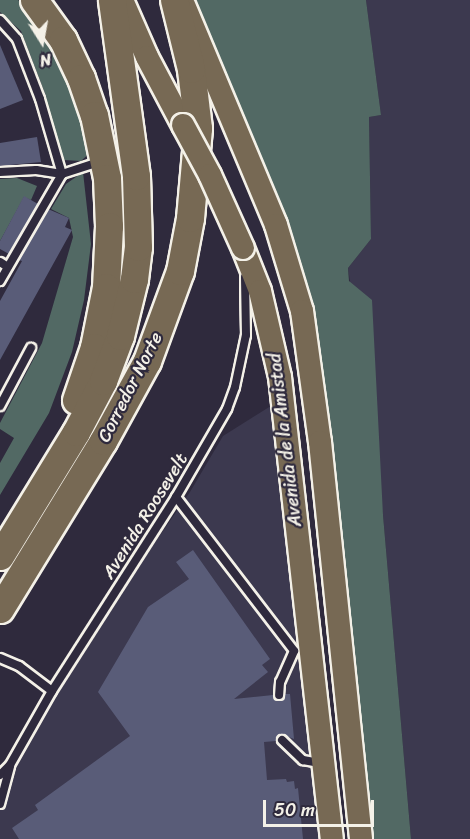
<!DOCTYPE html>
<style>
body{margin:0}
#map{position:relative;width:470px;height:839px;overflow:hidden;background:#2f2a3d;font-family:Sriracha,sans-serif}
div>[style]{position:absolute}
.built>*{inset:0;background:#3c394f}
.green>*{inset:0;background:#526964}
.building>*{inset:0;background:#595c78}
.roads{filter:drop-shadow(2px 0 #f4f1e8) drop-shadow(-2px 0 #f4f1e8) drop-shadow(0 2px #f4f1e8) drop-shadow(0 -2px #f4f1e8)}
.lane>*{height:8px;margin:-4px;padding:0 4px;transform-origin:4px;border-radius:4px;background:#2f2a3d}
.primary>*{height:22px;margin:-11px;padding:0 11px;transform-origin:11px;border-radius:11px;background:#776954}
.highway>*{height:27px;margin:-13.5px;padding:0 13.5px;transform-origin:13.5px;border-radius:13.5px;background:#776954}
.bridges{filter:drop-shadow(2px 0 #f4f1e8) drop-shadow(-2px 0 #f4f1e8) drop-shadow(0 2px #f4f1e8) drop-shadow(0 -2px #f4f1e8)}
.primary-bridge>*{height:22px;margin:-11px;padding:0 11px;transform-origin:11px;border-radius:11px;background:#776954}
span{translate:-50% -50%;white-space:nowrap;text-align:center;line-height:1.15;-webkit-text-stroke:4.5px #2f2a3d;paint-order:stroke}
.street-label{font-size:18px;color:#f4f1e8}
.north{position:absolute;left:12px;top:12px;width:60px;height:60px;-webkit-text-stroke:4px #2f2a3d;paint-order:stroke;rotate:169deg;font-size:16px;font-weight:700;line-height:24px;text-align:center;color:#f4f1e8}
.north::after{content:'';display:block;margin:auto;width:21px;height:27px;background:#f4f1e8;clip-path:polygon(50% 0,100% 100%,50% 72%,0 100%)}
.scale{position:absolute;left:263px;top:800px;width:111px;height:27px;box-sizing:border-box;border:3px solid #f4f1e8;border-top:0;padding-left:8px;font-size:18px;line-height:21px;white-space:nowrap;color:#f4f1e8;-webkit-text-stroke:4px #2f2a3d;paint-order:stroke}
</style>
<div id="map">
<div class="built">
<i style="clip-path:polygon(366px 0,470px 0,470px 839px,411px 839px,383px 515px,348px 268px,371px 239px,369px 117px,381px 115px)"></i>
<i style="clip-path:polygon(274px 404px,319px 839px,0 839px,0 804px,10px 765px,52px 691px,190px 492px,223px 436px)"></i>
</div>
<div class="green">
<i style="clip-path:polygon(0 0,18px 0,35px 18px,63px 60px,93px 150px,81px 161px,64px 160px,44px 97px,46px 96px,21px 31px,0 12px)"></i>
<i style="clip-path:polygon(196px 0,366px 0,381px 115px,369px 117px,371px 239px,348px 268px,349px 281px,372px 300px,383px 515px,411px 839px,373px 839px,329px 439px,317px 344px,303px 273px,272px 183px)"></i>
<i style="clip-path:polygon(83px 172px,91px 244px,84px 300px,72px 352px,49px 413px,0 495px,0 463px,14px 438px,0 429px,0 423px,42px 343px,73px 237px,69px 218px,51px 209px,66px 184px)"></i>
<i style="clip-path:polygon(17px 178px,37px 186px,31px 200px,24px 197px,0 241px,0 179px)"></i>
</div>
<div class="building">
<i style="clip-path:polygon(0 45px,23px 100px,0 109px)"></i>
<i style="clip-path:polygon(37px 137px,41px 162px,0 166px,0 143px)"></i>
<i style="clip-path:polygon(24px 196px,38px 204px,9px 254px,0 249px,0 241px)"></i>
<i style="clip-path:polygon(48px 209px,69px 218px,65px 227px,72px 230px,0 360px,0 301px,22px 261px,19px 260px)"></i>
<i style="clip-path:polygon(193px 550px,270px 659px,262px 665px,268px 672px,234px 699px,273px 695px,279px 701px,285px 694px,290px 694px,294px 739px,281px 734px,276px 741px,264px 742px,267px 780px,286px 779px,287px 782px,294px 781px,295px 789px,298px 788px,303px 839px,19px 839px,12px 828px,38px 810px,35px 805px,130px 736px,98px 692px,148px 607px,189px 579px,176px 562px)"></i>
</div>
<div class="roads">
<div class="lane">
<i style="left:0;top:20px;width:25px;rotate:48deg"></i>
<i style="left:17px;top:39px;width:64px;rotate:69deg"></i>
<i style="left:40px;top:99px;width:78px;rotate:73.7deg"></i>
<i style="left:62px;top:174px;width:26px;rotate:-171deg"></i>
<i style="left:36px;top:170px;width:36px;rotate:177deg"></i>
<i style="left:0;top:262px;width:9px;rotate:32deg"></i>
<i style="left:0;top:281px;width:124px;rotate:-59.9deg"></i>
<i style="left:62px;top:174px;width:40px;rotate:-18deg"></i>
<i style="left:0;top:406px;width:66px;rotate:-61.9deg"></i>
<i style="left:176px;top:497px;width:194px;rotate:52.5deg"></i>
<i style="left:294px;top:651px;width:34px;rotate:114deg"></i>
<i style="left:280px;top:682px;width:13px;rotate:94deg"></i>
<i style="left:0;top:658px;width:21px;rotate:23deg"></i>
<i style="left:19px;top:666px;width:41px;rotate:37.1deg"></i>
<i style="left:282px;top:740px;width:29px;rotate:44deg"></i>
<i style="left:303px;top:760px;width:17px;rotate:10deg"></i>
<i style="left:0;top:775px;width:14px;rotate:-45deg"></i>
<i style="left:10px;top:765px;width:85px;rotate:-60.4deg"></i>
<i style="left:52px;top:691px;width:230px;rotate:-57.4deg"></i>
<i style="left:176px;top:497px;width:102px;rotate:-59.9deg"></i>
<i style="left:227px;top:409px;width:23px;rotate:-70deg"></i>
<i style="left:235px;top:387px;width:53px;rotate:-78.1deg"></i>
<i style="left:246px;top:335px;width:58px;rotate:-91deg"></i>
<i style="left:0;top:804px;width:39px;rotate:-75deg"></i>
</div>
<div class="primary">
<i style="left:122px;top:0;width:62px;rotate:66.3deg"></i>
<i style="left:147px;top:57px;width:77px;rotate:62.1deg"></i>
<i style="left:184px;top:5px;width:238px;rotate:67.3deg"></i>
<i style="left:276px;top:225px;width:90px;rotate:73.2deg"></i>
<i style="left:302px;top:311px;width:132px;rotate:82.2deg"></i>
<i style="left:320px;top:442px;width:399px;rotate:84.1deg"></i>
<i style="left:243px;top:248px;width:46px;rotate:68.4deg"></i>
<i style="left:260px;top:291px;width:88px;rotate:76.9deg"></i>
<i style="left:280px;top:377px;width:465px;rotate:83.6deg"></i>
</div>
<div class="highway">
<i style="left:34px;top:0;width:49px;rotate:54.1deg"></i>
<i style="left:63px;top:40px;width:42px;rotate:64.7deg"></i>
<i style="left:81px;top:78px;width:39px;rotate:71deg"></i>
<i style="left:94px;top:115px;width:64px;rotate:78.3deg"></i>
<i style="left:107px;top:178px;width:48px;rotate:87.6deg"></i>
<i style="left:109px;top:226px;width:61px;rotate:92.8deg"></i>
<i style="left:106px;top:287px;width:61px;rotate:101.3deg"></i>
<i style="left:94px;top:347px;width:56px;rotate:108.8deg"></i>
<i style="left:0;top:556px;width:145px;rotate:-58.5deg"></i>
<i style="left:76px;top:432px;width:58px;rotate:-62.1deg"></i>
<i style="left:103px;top:381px;width:48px;rotate:-69.3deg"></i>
<i style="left:120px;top:336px;width:59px;rotate:-76.2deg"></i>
<i style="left:134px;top:279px;width:32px;rotate:-83deg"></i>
<i style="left:138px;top:247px;width:71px;rotate:-91.6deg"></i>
<i style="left:136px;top:176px;width:178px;rotate:-97.8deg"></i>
<i style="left:0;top:609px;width:197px;rotate:-58.5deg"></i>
<i style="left:103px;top:441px;width:91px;rotate:-61.2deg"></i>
<i style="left:147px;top:361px;width:96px;rotate:-69.9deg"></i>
<i style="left:180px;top:271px;width:54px;rotate:-79.3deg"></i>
<i style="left:190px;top:218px;width:90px;rotate:-84.9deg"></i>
<i style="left:198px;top:128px;width:59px;rotate:-96.8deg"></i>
<i style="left:191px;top:69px;width:71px;rotate:-103.8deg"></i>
</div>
</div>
<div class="bridges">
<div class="primary-bridge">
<i style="left:183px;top:125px;width:57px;rotate:61.6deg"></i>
<i style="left:210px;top:175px;width:80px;rotate:65.7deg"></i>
</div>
</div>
<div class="street-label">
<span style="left:130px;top:387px;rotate:-63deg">Corredor Norte</span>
<span style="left:285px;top:440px;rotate:-97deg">Avenida de la Amistad</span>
<span style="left:145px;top:516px;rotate:-58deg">Avenida Roosevelt</span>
</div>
<div class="north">N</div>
<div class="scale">50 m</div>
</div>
